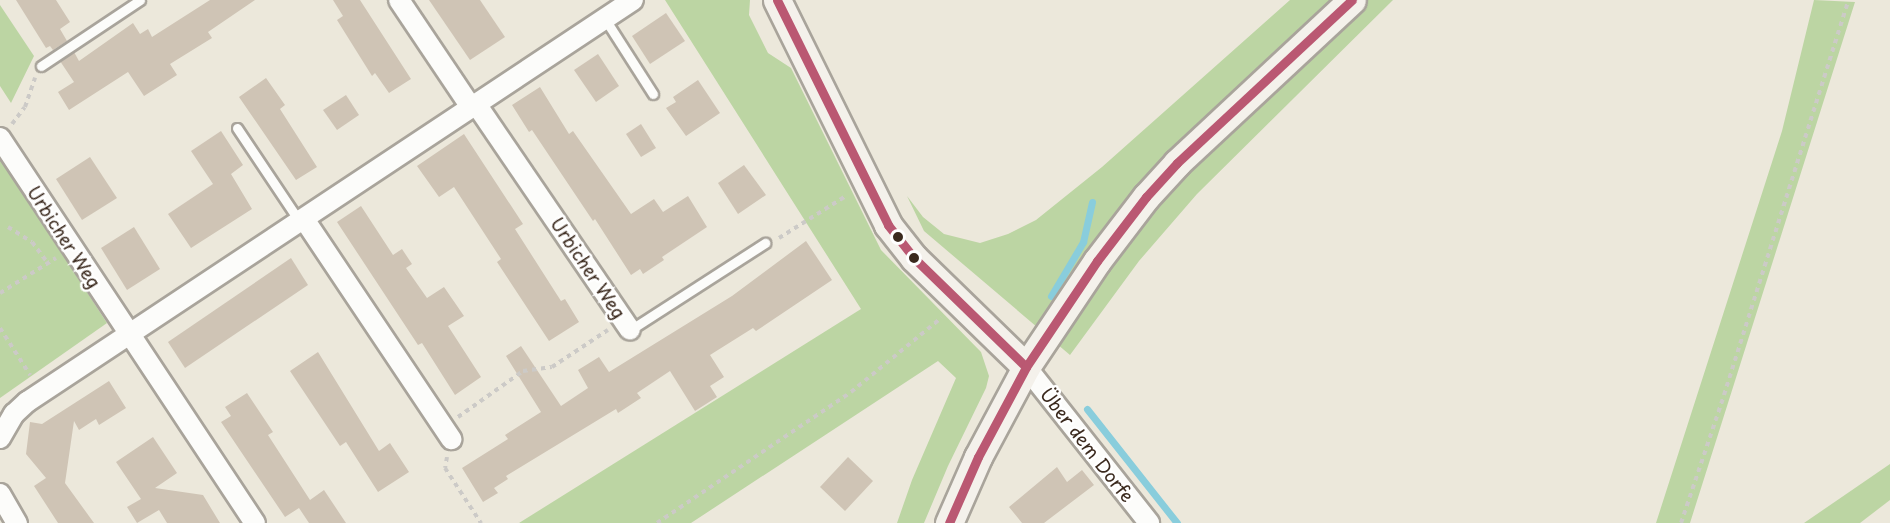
<!DOCTYPE html>
<meta charset="utf-8">
<style>
body{margin:0}
#map{position:relative;width:1890px;height:523px;overflow:hidden;background:#ece8db;font-family:"Playpen Sans",sans-serif}
div>[style]{position:absolute}
.green>*{inset:0;background:#bcd5a3}
.stream>*{height:7px;margin:-3.5px;padding:0 3.5px;transform-origin:3.5px;border-radius:3.5px;background:#89cddc}
.building>*{inset:0;background:#cfc4b5}
.path>*{height:4px;margin-top:-2px;transform-origin:0;background:repeating-linear-gradient(90deg,#cccac7 0 4.5px,transparent 0 9px)}
.roads{filter:drop-shadow(2px 0 #a9a49b) drop-shadow(-2px 0 #a9a49b) drop-shadow(0 2px #a9a49b) drop-shadow(0 -2px #a9a49b)}
.lane>*{height:9px;margin:-4.5px;padding:0 4.5px;transform-origin:4.5px;border-radius:4.5px;background:#fcfcfa}
.street>*{height:20px;margin:-10px;padding:0 10px;transform-origin:10px;border-radius:10px;background:#fcfcfa}
.secondary>*{height:27px;margin:-13.5px;padding:0 13.5px;transform-origin:13.5px;border-radius:13.5px;background:#f4f1eb}
.bus-1>*{height:9px;margin:-4.5px;padding:0 4.5px;transform-origin:4.5px;border-radius:4.5px;background:#ba5872}
.dots>*{width:16px;height:16px;translate:-50% -50%;box-sizing:border-box;border:3px solid #fff;border-radius:50%}
span{translate:-50% -50%;white-space:nowrap;text-align:center;line-height:1.15;-webkit-text-stroke:5px #fff;paint-order:stroke}
.street-label{font-size:18px;color:#3b2a1e}
</style>
<div id="map">
<div class="green">
<i style="clip-path:polygon(665px 0,750px 0,749px 15px,768px 53px,791px 68px,881px 250px,981px 352px,989px 376px,986px 388px,948px 466px,924px 523px,897px 523px,912px 480px,956px 378px,938px 361px,691px 523px,519px 523px,861px 309px)"></i>
<i style="clip-path:polygon(1290px 0,1393px 0,1197px 194px,1139px 261px,1070px 355px,924px 231px,907px 196px,923px 217px,944px 234px,980px 243px,1008px 234px,1036px 220px,1102px 167px)"></i>
<i style="clip-path:polygon(1814px 0,1855px 2px,1690px 523px,1656px 523px,1782px 131px)"></i>
<i style="clip-path:polygon(0 5px,34px 56px,11px 103px,0 114px,11px 103px,0 86px)"></i>
<i style="clip-path:polygon(0 158px,107px 323px,0 398px)"></i>
<i style="clip-path:polygon(1890px 464px,1890px 500px,1860px 523px,1804px 523px)"></i>
</div>
<div class="stream">
<i style="left:1051px;top:296px;width:63px;rotate:-59.3deg"></i>
<i style="left:1083px;top:242px;width:41px;rotate:-77.3deg"></i>
<i style="left:1087px;top:409px;width:145px;rotate:51.7deg"></i>
</div>
<div class="building">
<i style="clip-path:polygon(16px 0,56px 0,70px 22px,60px 29px,67px 41px,53px 50px,50px 46px,46px 48px)"></i>
<i style="clip-path:polygon(210px 0,255px 0,208px 32px,212px 38px,170px 64px,177px 75px,144px 96px,128px 72px,69px 110px,58px 92px,74px 82px,60px 61px,74px 52px,79px 61px,133px 23px,140px 34px,148px 29px,152px 37px)"></i>
<i style="clip-path:polygon(333px 0,360px 0,411px 79px,389px 93px,375px 73px,372px 76px,337px 20px,343px 16px)"></i>
<i style="clip-path:polygon(429px 0,480px 0,505px 37px,470px 60px)"></i>
<i style="clip-path:polygon(666px 13px,685px 41px,650px 64px,632px 36px)"></i>
<i style="clip-path:polygon(598px 54px,619px 86px,596px 102px,574px 70px)"></i>
<i style="clip-path:polygon(266px 78px,285px 105px,280px 109px,317px 167px,296px 180px,239px 97px)"></i>
<i style="clip-path:polygon(698px 80px,720px 113px,686px 136px,666px 108px,676px 102px,673px 97px)"></i>
<i style="clip-path:polygon(540px 87px,569px 134px,573px 131px,631px 214px,654px 199px,663px 212px,688px 196px,707px 227px,662px 257px,664px 260px,643px 274px,640px 269px,631px 275px,595px 219px,593px 221px,532px 130px,529px 132px,512px 105px)"></i>
<i style="clip-path:polygon(346px 95px,359px 115px,337px 130px,323px 110px)"></i>
<i style="clip-path:polygon(641px 124px,656px 148px,641px 157px,626px 134px)"></i>
<i style="clip-path:polygon(221px 131px,243px 165px,231px 174px,252px 209px,191px 248px,168px 214px,213px 184px,191px 151px)"></i>
<i style="clip-path:polygon(464px 134px,523px 224px,515px 229px,561px 301px,565px 299px,579px 322px,549px 341px,497px 262px,501px 259px,454px 187px,439px 197px,417px 166px)"></i>
<i style="clip-path:polygon(90px 157px,117px 198px,82px 220px,56px 179px)"></i>
<i style="clip-path:polygon(744px 165px,766px 195px,738px 214px,718px 183px)"></i>
<i style="clip-path:polygon(361px 206px,393px 255px,402px 249px,412px 264px,406px 268px,427px 298px,444px 287px,464px 316px,448px 326px,481px 377px,455px 395px,422px 343px,418px 345px,337px 222px)"></i>
<i style="clip-path:polygon(134px 227px,160px 269px,127px 290px,101px 248px)"></i>
<i style="clip-path:polygon(806px 241px,832px 280px,756px 331px,753px 328px,710px 355px,724px 377px,710px 386px,717px 397px,695px 411px,670px 371px,637px 393px,641px 398px,618px 413px,616px 409px,506px 476px,508px 479px,494px 488px,498px 493px,483px 502px,462px 468px,508px 439px,505px 435px,541px 412px,506px 356px,521px 346px,561px 406px,588px 388px,578px 370px,599px 357px,609px 372px,732px 296px)"></i>
<i style="clip-path:polygon(291px 258px,308px 285px,185px 368px,168px 342px)"></i>
<i style="clip-path:polygon(318px 352px,379px 451px,390px 443px,409px 472px,378px 492px,346px 442px,340px 446px,290px 371px)"></i>
<i style="clip-path:polygon(109px 381px,126px 408px,99px 425px,96px 419px,79px 430px,74px 421px,65px 483px,94px 523px,58px 523px,34px 486px,46px 478px,26px 454px,30px 422px,42px 424px)"></i>
<i style="clip-path:polygon(247px 393px,273px 432px,268px 435px,310px 500px,324px 490px,346px 523px,309px 523px,299px 508px,285px 517px,221px 422px,231px 416px,225px 407px)"></i>
<i style="clip-path:polygon(153px 437px,177px 473px,155px 488px,203px 495px,220px 523px,167px 523px,159px 510px,137px 523px,127px 507px,141px 499px,116px 462px)"></i>
<i style="clip-path:polygon(848px 457px,873px 481px,845px 511px,820px 487px)"></i>
<i style="clip-path:polygon(1057px 467px,1067px 482px,1082px 470px,1094px 485px,1044px 523px,1022px 523px,1009px 507px)"></i>
</div>
<div class="path">
<i style="left:12px;top:124px;width:21px;rotate:-53deg"></i>
<i style="left:25px;top:107px;width:31px;rotate:-71deg"></i>
<i style="left:8px;top:227px;width:28px;rotate:32deg"></i>
<i style="left:32px;top:242px;width:26px;rotate:53deg"></i>
<i style="left:779px;top:238px;width:79px;rotate:-32.1deg"></i>
<i style="left:0;top:293px;width:66px;rotate:-32deg"></i>
<i style="left:0;top:328px;width:56px;rotate:57.4deg"></i>
<i style="left:458px;top:417px;width:80px;rotate:-35.3deg"></i>
<i style="left:523px;top:371px;width:29px;rotate:-8deg"></i>
<i style="left:552px;top:367px;width:67px;rotate:-33.5deg"></i>
<i style="left:447px;top:457px;width:11px;rotate:100deg"></i>
<i style="left:445px;top:468px;width:66px;rotate:56.8deg"></i>
<i style="left:657px;top:523px;width:234px;rotate:-34deg"></i>
<i style="left:851px;top:392px;width:117px;rotate:-39.4deg"></i>
<i style="left:1681px;top:523px;width:135px;rotate:-71.4deg"></i>
<i style="left:1724px;top:395px;width:410px;rotate:-72.5deg"></i>
</div>
<div class="roads">
<div class="lane">
<i style="left:605px;top:19px;width:89px;rotate:57.4deg"></i>
<i style="left:41px;top:66px;width:119px;rotate:-33.7deg"></i>
<i style="left:237px;top:128px;width:113px;rotate:56.2deg"></i>
<i style="left:630px;top:330px;width:161px;rotate:-32.8deg"></i>
</div>
<div class="street">
<i style="left:399px;top:0;width:129px;rotate:56.1deg"></i>
<i style="left:476px;top:104px;width:273px;rotate:55.7deg"></i>
<i style="left:0;top:138px;width:462px;rotate:56.5deg"></i>
<i style="left:304px;top:219px;width:265px;rotate:56.2deg"></i>
<i style="left:1026px;top:367px;width:199px;rotate:51.7deg"></i>
<i style="left:0;top:438px;width:28px;rotate:-60deg"></i>
<i style="left:14px;top:414px;width:18px;rotate:-43deg"></i>
<i style="left:27px;top:402px;width:727px;rotate:-33.56deg"></i>
<i style="left:0;top:494px;width:34px;rotate:60deg"></i>
</div>
<div class="secondary">
<i style="left:777px;top:0;width:251px;rotate:63.7deg"></i>
<i style="left:888px;top:225px;width:42px;rotate:51.8deg"></i>
<i style="left:914px;top:258px;width:156px;rotate:44.2deg"></i>
<i style="left:949px;top:523px;width:72px;rotate:-66.3deg"></i>
<i style="left:978px;top:457px;width:102px;rotate:-61.9deg"></i>
<i style="left:1026px;top:367px;width:128px;rotate:-56.2deg"></i>
<i style="left:1097px;top:261px;width:81px;rotate:-52.6deg"></i>
<i style="left:1146px;top:197px;width:46px;rotate:-47.6deg"></i>
<i style="left:1177px;top:163px;width:239px;rotate:-43deg"></i>
</div>
</div>
<div class="bus-1">
<i style="left:777px;top:0;width:251px;rotate:63.7deg"></i>
<i style="left:888px;top:225px;width:42px;rotate:51.8deg"></i>
<i style="left:914px;top:258px;width:156px;rotate:44.2deg"></i>
<i style="left:949px;top:523px;width:72px;rotate:-66.3deg"></i>
<i style="left:978px;top:457px;width:102px;rotate:-61.9deg"></i>
<i style="left:1026px;top:367px;width:128px;rotate:-56.2deg"></i>
<i style="left:1097px;top:261px;width:81px;rotate:-52.6deg"></i>
<i style="left:1146px;top:197px;width:46px;rotate:-47.6deg"></i>
<i style="left:1177px;top:163px;width:239px;rotate:-43deg"></i>
</div>
<div class="dots">
<i style="left:898px;top:237px;background:#3b2a1e"></i>
<i style="left:914px;top:258px;background:#3b2a1e"></i>
</div>
<div class="street-label">
<span style="left:64px;top:237px;rotate:57deg">Urbicher Weg</span>
<span style="left:588px;top:268px;rotate:56deg">Urbicher Weg</span>
<span style="left:1087px;top:445px;rotate:52deg">Über dem Dorfe</span>
</div>
</div>
